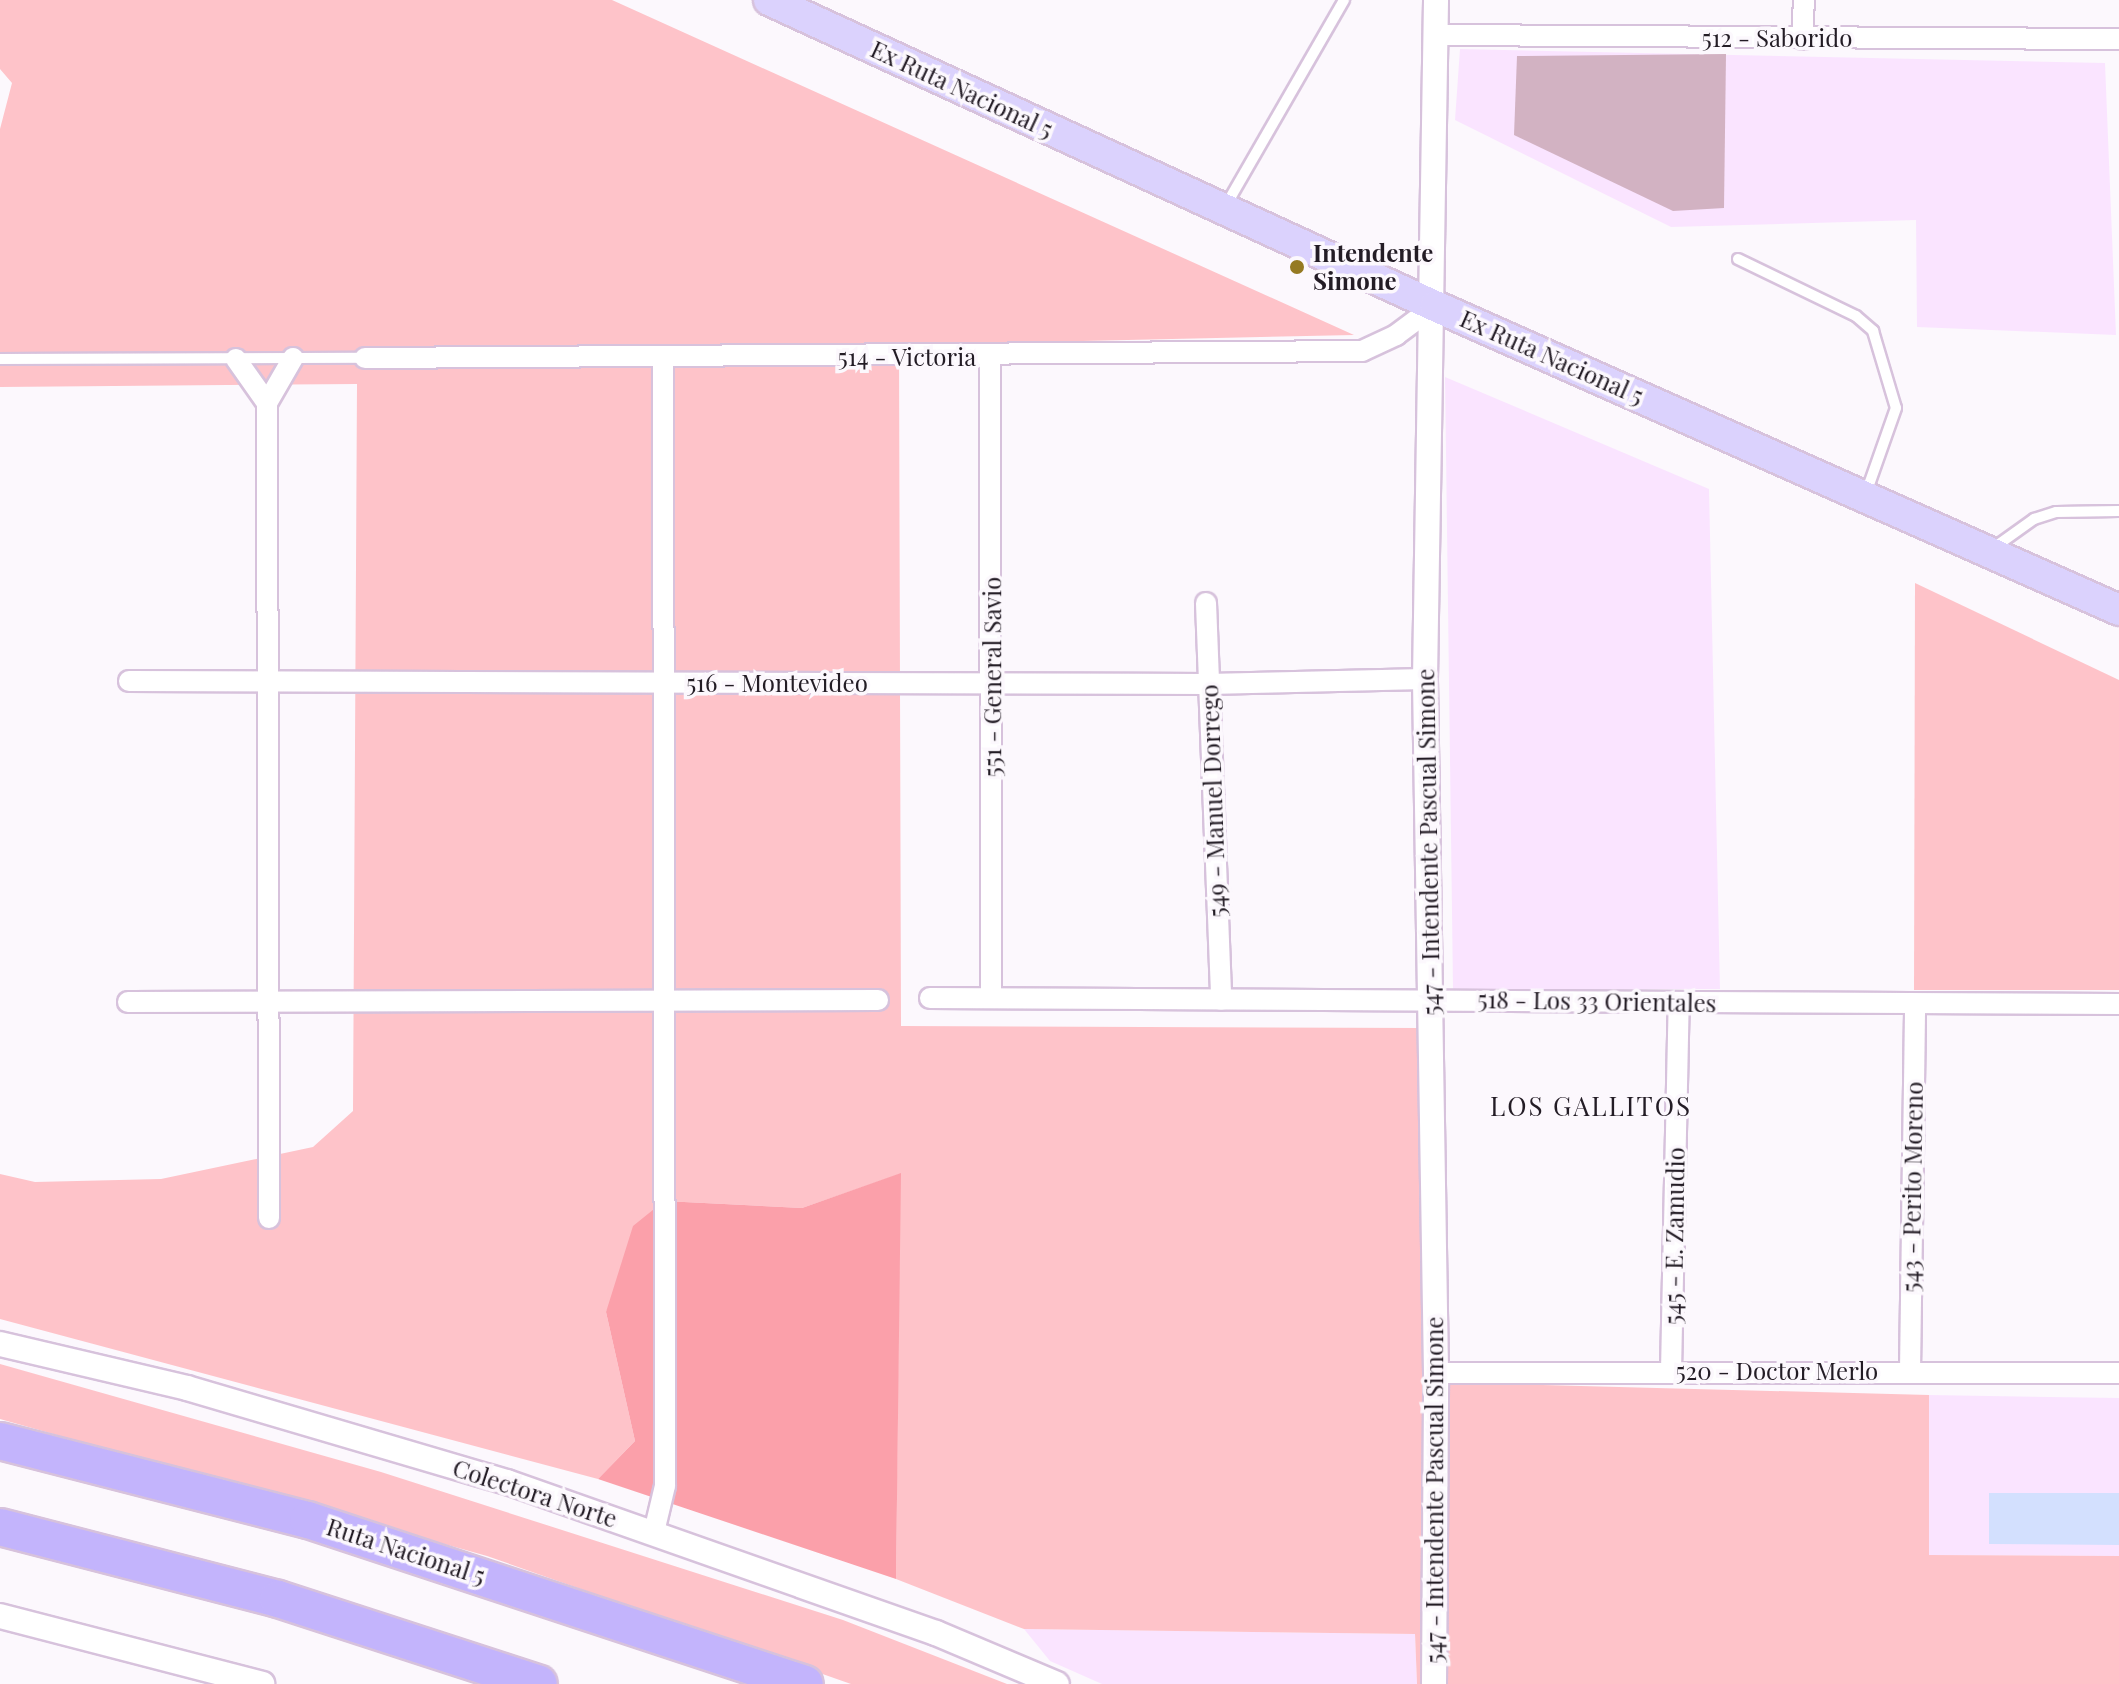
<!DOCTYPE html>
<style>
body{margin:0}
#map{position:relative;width:2119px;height:1684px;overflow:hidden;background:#fcf8fd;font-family:"Playfair Display",serif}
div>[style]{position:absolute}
.built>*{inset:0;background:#fae4ff}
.green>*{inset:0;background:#fec3c9}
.forest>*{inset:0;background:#fba0aa}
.water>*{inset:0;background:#d3e0fe}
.building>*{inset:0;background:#d2b2c2}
.roads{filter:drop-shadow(2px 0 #d7c2dc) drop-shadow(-2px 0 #d7c2dc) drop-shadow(0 2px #d7c2dc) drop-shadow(0 -2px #d7c2dc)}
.service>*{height:10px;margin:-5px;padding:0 5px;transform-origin:5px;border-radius:5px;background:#fff}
.minor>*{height:20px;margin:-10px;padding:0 10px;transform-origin:10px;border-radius:10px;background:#fff}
.tertiary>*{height:24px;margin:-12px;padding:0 12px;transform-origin:12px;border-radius:12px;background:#fff}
.primary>*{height:30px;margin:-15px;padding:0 15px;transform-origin:15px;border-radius:15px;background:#dbd2fd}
.motorway>*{height:36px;margin:-18px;padding:0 18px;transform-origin:18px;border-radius:18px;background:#c3b4fc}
.dots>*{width:22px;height:22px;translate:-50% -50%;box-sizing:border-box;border:4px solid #fcf8fd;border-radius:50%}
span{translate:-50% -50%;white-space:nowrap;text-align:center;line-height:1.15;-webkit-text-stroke:7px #fcf8fd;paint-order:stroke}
.street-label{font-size:24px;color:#231c25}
.poi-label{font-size:24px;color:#231c25;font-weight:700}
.left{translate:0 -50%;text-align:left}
.neighbourhood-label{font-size:26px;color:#231c25;letter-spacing:2px}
</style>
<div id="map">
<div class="built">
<i style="clip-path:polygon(1460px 49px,2105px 63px,2116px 335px,1917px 327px,1916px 220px,1671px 227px,1455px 120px)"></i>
<i style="clip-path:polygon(1445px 377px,1709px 489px,1720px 989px,1453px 989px)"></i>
<i style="clip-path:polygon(1929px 1395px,2119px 1398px,2119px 1556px,1929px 1555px)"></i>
<i style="clip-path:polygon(1024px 1629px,1415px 1634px,1417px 1684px,1102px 1684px,1050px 1661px)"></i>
</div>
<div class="green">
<i style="clip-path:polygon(0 0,612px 0,1354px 335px,899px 345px,901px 1026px,1421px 1028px,1425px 1382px,1929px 1395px,1929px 1555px,2119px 1556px,2119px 1684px,1417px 1684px,1415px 1634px,1024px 1629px,896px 1579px,900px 1174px,802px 1208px,664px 1201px,606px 1312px,635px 1441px,598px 1479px,0 1319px,0 1174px,35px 1182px,161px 1179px,313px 1147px,353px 1111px,357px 384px,0 387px,0 129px,12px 83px,0 69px)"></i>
<i style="clip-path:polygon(1915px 583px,2119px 680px,2119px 990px,1914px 990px)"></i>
<i style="clip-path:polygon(0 1364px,381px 1472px,843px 1620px,1007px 1684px,851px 1684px,487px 1556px,0 1419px)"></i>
</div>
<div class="forest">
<i style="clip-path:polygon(901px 1173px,896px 1579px,598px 1479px,635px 1441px,606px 1312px,633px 1226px,664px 1201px,802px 1208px)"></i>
</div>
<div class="water">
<i style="clip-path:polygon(1989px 1493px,2119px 1493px,2119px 1545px,1989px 1544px)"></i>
</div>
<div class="building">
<i style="clip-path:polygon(1726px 54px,1724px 208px,1673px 211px,1514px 135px,1517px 56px)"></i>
</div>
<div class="roads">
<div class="service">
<i style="left:1225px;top:207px;width:239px;rotate:-60.1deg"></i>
<i style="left:1738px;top:259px;width:131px;rotate:25.8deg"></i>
<i style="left:1856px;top:316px;width:23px;rotate:41deg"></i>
<i style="left:1873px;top:331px;width:80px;rotate:73.4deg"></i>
<i style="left:1896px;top:408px;width:90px;rotate:109.4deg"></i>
<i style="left:0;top:359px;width:365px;rotate:-0.2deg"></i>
<i style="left:1992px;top:549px;width:52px;rotate:-35.5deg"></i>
<i style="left:2034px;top:519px;width:23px;rotate:-18deg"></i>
<i style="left:2056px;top:512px;width:63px;rotate:-0.9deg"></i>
</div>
<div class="minor">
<i style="left:1435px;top:35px;width:684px;rotate:0.34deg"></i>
<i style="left:1803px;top:39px;width:39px;rotate:-89deg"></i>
<i style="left:990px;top:357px;width:641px;rotate:89.91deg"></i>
<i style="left:365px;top:358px;width:997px;rotate:-0.4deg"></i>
<i style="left:1362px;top:351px;width:38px;rotate:-25deg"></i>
<i style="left:1396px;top:335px;width:49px;rotate:-36.6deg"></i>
<i style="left:236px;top:359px;width:54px;rotate:54.8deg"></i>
<i style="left:267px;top:403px;width:52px;rotate:-60deg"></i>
<i style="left:267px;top:403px;width:815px;rotate:89.86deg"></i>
<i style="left:1206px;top:603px;width:397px;rotate:87.8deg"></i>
<i style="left:129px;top:681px;width:1079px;rotate:0.16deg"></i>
<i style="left:1208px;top:684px;width:217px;rotate:-1.3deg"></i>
<i style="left:930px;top:998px;width:1189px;rotate:0.29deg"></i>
<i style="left:128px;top:1002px;width:750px;rotate:-0.15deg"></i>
<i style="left:1671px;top:1371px;width:367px;rotate:-88.8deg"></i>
<i style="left:1910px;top:1371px;width:367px;rotate:-89.2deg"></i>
<i style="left:1436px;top:1373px;width:683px"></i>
<i style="left:654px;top:1532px;width:47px;rotate:-76.6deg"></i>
<i style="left:665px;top:1486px;width:1128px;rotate:-90.1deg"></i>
</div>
<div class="tertiary">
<i style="left:0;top:1344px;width:192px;rotate:13.2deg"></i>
<i style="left:187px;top:1388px;width:334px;rotate:16.4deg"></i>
<i style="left:507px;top:1482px;width:455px;rotate:19.4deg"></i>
<i style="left:936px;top:1633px;width:131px;rotate:22.9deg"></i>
<i style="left:0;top:1616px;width:271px;rotate:14.5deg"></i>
<i style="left:1434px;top:1684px;width:311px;rotate:-89.6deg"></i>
<i style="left:1436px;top:1373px;width:694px;rotate:-90.91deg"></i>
<i style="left:1425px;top:679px;width:679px;rotate:-89.07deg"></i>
</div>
<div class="primary">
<i style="left:769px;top:0;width:733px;rotate:24.68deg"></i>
<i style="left:1435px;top:306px;width:749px;rotate:23.96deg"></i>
</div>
<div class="motorway">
<i style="left:0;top:1441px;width:318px;rotate:14.4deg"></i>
<i style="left:308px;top:1520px;width:523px;rotate:18.26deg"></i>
<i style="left:0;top:1527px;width:287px;rotate:14.5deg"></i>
<i style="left:278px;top:1599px;width:274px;rotate:18deg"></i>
</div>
</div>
<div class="dots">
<i style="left:1297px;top:267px;background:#957a22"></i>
</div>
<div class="street-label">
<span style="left:1777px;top:38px">512 - Saborido</span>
<span style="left:962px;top:89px;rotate:25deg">Ex Ruta Nacional 5</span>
<span style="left:907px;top:357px">514 - Victoria</span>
<span style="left:1552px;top:357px;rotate:24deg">Ex Ruta Nacional 5</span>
<span style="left:992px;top:677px;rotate:-90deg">551 - General Savio</span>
<span style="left:777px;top:683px">516 - Montevideo</span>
<span style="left:1213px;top:801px;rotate:-92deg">549 - Manuel Dorrego</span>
<span style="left:1428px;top:842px;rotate:-91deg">547 - Intendente Pascual Simone</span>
<span style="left:1597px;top:1001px;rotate:1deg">518 - Los 33 Orientales</span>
<span style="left:1912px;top:1187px;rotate:-89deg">543 - Perito Moreno</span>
<span style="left:1674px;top:1236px;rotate:-89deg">545 - E. Zamudio</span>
<span style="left:1777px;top:1371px">520 - Doctor Merlo</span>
<span style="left:1434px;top:1490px;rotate:-90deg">547 - Intendente Pascual Simone</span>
<span style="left:535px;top:1493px;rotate:18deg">Colectora Norte</span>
<span style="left:406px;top:1551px;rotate:18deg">Ruta Nacional 5</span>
</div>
<div class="poi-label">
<span class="left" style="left:1313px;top:267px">Intendente<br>Simone</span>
</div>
<div class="neighbourhood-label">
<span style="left:1591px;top:1106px">LOS GALLITOS</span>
</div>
</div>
